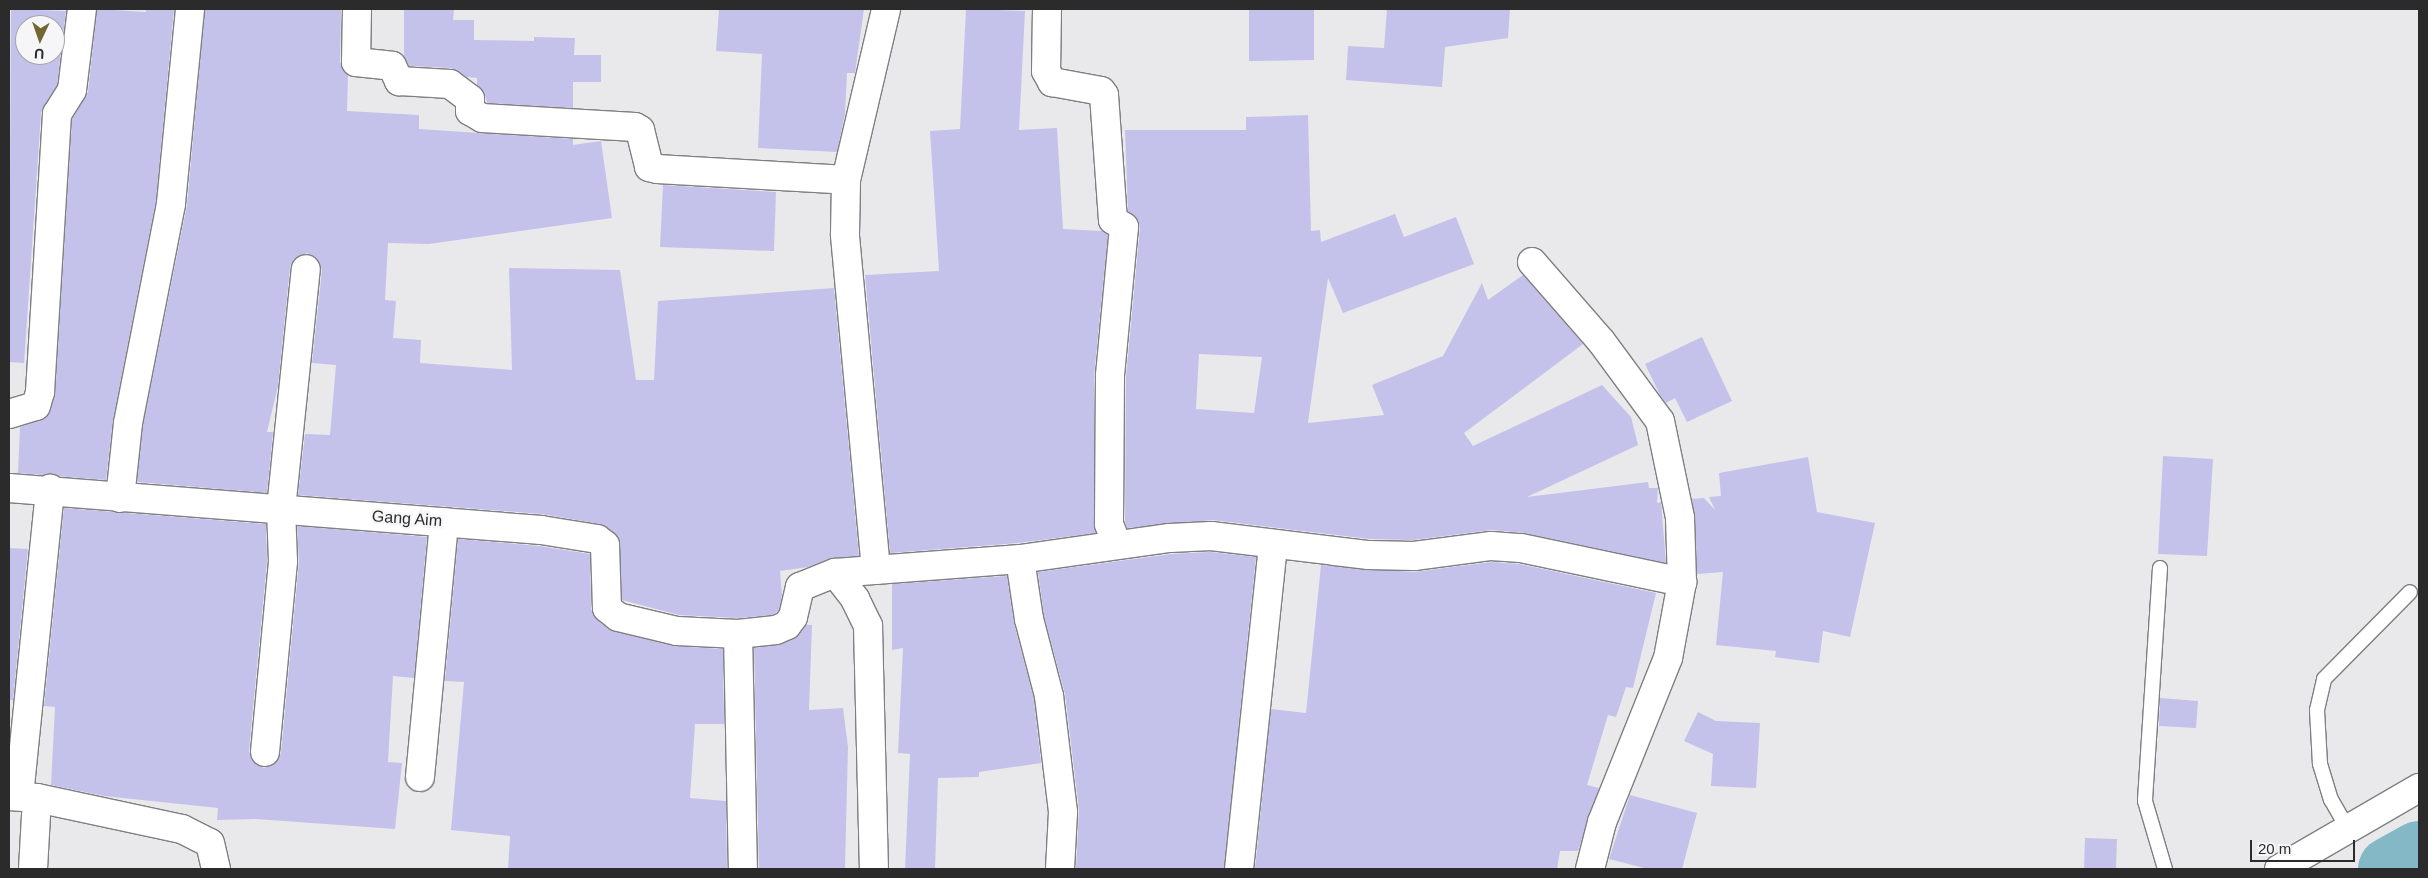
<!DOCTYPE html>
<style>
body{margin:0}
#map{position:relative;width:2428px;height:878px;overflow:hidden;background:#e9e9ec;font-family:Helvetica,sans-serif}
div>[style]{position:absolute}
.river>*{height:64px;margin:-32px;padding:0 32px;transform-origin:32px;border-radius:32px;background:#84b8c6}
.building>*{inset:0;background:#c4c2eb}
.roads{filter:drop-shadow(1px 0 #7f7f82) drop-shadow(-1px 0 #7f7f82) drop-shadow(0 1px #7f7f82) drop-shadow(0 -1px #7f7f82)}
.lane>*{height:14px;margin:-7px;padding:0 7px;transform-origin:7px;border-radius:7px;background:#fff}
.street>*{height:28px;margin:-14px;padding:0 14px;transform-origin:14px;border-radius:14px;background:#fff}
span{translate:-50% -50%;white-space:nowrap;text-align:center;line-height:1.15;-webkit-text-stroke:5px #f6f6f9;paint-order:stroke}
.street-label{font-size:16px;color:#2b2b2c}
.frame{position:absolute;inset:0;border:10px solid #2b2b2c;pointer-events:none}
.north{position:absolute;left:15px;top:15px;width:50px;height:50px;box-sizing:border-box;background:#f6f6f9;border:1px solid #a5a5a7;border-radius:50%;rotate:183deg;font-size:14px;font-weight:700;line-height:20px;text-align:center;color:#2b2b2c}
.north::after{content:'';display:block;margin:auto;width:18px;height:22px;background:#726633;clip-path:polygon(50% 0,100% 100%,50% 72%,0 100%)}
.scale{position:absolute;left:2250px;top:840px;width:105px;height:22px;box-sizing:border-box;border:2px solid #2b2b2c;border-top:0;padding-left:6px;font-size:15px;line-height:18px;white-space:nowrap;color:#2b2b2c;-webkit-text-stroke:4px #f6f6f9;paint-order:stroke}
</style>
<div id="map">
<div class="river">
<i style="left:2390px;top:869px;width:33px;rotate:-29deg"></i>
</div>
<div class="building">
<i style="clip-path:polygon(evenodd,11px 9px,66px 11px,57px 85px,41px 113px,22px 394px,24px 363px,9px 362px,11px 9px,25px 25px,55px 25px,55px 55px,25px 55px,25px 25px)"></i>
<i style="clip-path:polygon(97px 9px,146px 12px,146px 9px,174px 9px,156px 201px,113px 420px,106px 480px,18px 473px,20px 427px,47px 417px,55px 396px,72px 119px,88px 92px)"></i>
<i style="clip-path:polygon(205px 9px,341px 9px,340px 62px,348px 75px,347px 111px,419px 115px,419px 129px,573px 139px,573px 145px,601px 141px,612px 218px,429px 244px,388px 243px,385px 300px,396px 301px,393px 338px,421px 340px,420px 363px,512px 370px,509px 268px,620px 270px,636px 380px,654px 380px,658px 301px,834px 288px,859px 556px,832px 558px,808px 567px,780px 571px,782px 596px,779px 610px,772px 615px,738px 618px,679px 615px,622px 600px,619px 538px,600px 524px,542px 514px,298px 495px,305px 434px,330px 435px,336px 365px,312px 363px,322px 270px,316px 257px,307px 253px,294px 259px,290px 267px,278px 386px,267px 432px,273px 432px,267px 493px,137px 482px,143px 425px,187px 205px)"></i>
<i style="clip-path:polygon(404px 9px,454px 9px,453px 20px,474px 20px,474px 40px,534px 41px,534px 37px,575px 38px,574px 55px,601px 55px,601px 82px,573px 82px,573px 108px,487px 103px,484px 92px,477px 85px,477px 78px,467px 77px,451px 68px,409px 66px,404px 56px)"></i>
<i style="clip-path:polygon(719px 9px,864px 9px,855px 73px,847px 73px,845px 114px,837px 152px,758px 148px,762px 54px,716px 51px)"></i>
<i style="clip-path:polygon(966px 9px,1025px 11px,1019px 130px,1057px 128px,1063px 229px,1102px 231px,1108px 235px,1094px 376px,1096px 533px,1018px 543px,890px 553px,865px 275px,939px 271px,930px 131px,960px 129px)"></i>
<i style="clip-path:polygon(1249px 9px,1314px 9px,1314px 60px,1249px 61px)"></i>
<i style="clip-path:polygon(1387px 9px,1510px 9px,1508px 38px,1445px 47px,1442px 87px,1346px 80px,1348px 46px,1384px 48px)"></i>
<i style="clip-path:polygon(evenodd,1308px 115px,1311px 231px,1320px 230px,1321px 242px,1395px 214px,1404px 237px,1456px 217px,1474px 264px,1343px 313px,1328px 278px,1308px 423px,1384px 415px,1372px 385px,1443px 356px,1482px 283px,1488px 300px,1523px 275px,1583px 344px,1464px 433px,1473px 446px,1602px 385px,1631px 417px,1638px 445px,1527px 497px,1648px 482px,1649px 488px,1658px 488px,1657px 503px,1661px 502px,1666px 563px,1524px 533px,1492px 530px,1413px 540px,1370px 539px,1213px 520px,1127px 528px,1125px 521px,1126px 377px,1140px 228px,1138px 220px,1128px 211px,1125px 130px,1246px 130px,1246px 117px,1308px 115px,1199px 354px,1262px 357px,1254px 413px,1196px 409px,1199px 354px)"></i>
<i style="clip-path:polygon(663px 185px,776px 192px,774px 251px,660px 247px)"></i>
<i style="clip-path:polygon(1702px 337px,1732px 401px,1687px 422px,1675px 398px,1666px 403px,1660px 395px,1645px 364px)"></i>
<i style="clip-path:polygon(2163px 456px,2213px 459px,2207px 556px,2158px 554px)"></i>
<i style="clip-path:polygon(1808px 457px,1817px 512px,1875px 523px,1850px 637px,1823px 631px,1819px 663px,1775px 657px,1776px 651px,1716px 645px,1723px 572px,1697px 574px,1692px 499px,1704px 498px,1715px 510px,1709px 497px,1721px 496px,1719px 473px)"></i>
<i style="clip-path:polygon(64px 508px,266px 524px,267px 561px,249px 751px,256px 764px,264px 768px,277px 761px,281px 753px,299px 562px,297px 526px,427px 537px,414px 678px,393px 676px,388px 762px,402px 763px,395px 829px,256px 819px,217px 820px,218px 808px,104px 796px,51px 785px,55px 707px,44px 706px)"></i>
<i style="clip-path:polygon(458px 539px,539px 546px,590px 554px,591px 609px,597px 620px,608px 629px,674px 646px,723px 649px,724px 724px,695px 724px,690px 798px,726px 801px,727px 869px,508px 869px,510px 836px,451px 830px,464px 682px,445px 681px)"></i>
<i style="clip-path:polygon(9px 548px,28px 549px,13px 700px,9px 700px)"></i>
<i style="clip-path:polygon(1210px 552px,1256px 557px,1224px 869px,1076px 869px,1079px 810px,1065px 694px,1044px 616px,1038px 572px,1171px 554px)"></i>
<i style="clip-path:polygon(1491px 562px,1519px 564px,1656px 593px,1633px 688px,1626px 687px,1616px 717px,1608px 715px,1587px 785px,1599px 788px,1578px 851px,1560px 851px,1557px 869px,1255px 869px,1271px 709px,1306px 713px,1321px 565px,1414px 572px)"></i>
<i style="clip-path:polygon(1007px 576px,1014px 623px,1034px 699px,1041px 763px,979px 772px,979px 777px,938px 778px,935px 869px,905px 869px,910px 754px,898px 753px,903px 648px,892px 650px,892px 584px)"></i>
<i style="clip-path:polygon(806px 625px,812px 625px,809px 710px,843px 708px,848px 747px,845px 869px,759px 869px,754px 648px,782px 644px,799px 635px)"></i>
<i style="clip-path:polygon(2160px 698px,2198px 701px,2196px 728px,2159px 726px)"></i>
<i style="clip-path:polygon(1698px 712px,1716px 721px,1760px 723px,1756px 788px,1711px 786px,1713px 754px,1684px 741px)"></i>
<i style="clip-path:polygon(1630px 795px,1697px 813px,1682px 869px,1648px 869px,1609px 859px)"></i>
<i style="clip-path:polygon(2085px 838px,2117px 839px,2116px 869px,2084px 869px)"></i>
</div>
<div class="roads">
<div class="lane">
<i style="left:2160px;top:568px;width:233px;rotate:93.7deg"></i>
<i style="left:2145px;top:801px;width:71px;rotate:73.6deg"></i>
<i style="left:2348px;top:829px;width:34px;rotate:-120deg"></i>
<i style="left:2331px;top:800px;width:38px;rotate:-107deg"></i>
<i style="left:2320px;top:764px;width:54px;rotate:-93.2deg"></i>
<i style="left:2317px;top:710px;width:32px;rotate:-77deg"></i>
<i style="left:2324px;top:679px;width:122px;rotate:-45.3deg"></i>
</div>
<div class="street">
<i style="left:357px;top:9px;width:53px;rotate:91.1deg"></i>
<i style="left:356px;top:62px;width:36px;rotate:6deg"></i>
<i style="left:392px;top:66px;width:17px;rotate:65deg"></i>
<i style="left:399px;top:81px;width:51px;rotate:3.4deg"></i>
<i style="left:450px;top:84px;width:25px;rotate:37deg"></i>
<i style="left:470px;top:99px;width:12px;rotate:90deg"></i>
<i style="left:470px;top:111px;width:14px;rotate:30deg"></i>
<i style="left:482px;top:118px;width:153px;rotate:3.4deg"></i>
<i style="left:635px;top:127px;width:6px;rotate:31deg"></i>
<i style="left:640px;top:130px;width:38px;rotate:76deg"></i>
<i style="left:649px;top:167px;width:9px;rotate:13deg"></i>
<i style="left:658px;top:169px;width:188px;rotate:3.3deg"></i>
<i style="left:1047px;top:9px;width:62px;rotate:90.9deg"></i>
<i style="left:1046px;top:71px;width:13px;rotate:61deg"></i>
<i style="left:1052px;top:82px;width:50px;rotate:10.4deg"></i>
<i style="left:1101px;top:91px;width:5px;rotate:53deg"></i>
<i style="left:1104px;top:95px;width:125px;rotate:85.9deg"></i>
<i style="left:1113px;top:220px;width:13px;rotate:32deg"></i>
<i style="left:1124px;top:227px;width:150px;rotate:95.4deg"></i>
<i style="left:1110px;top:376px;width:148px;rotate:90.4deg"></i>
<i style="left:1109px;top:524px;width:22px;rotate:69deg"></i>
<i style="left:1532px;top:262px;width:105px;rotate:48.9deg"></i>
<i style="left:1601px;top:341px;width:99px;rotate:53.6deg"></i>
<i style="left:1660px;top:421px;width:99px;rotate:78.3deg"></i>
<i style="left:1680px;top:518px;width:64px;rotate:88.2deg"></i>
<i style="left:1682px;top:582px;width:77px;rotate:100.4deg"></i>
<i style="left:1668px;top:658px;width:177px;rotate:111.9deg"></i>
<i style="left:1602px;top:822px;width:49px;rotate:104.3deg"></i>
<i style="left:9px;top:414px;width:28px;rotate:-17deg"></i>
<i style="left:36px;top:406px;width:15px;rotate:-74deg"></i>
<i style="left:40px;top:392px;width:279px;rotate:-86.5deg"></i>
<i style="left:57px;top:114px;width:28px;rotate:-58deg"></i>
<i style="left:72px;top:90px;width:82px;rotate:-83deg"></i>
<i style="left:9px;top:488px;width:534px;rotate:4.51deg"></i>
<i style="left:541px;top:530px;width:57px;rotate:9.1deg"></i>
<i style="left:597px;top:539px;width:10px;rotate:37deg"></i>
<i style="left:605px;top:545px;width:63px;rotate:88.2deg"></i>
<i style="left:607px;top:608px;width:14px;rotate:39deg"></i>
<i style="left:618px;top:617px;width:61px;rotate:13.3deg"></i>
<i style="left:677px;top:631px;width:61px;rotate:2.8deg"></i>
<i style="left:738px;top:634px;width:38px;rotate:-6deg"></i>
<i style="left:776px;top:630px;width:12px;rotate:-24deg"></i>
<i style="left:787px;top:625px;width:10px;rotate:-53deg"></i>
<i style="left:793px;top:617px;width:31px;rotate:-77deg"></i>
<i style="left:800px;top:587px;width:38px;rotate:-22deg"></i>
<i style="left:835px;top:573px;width:186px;rotate:-4.3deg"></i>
<i style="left:1020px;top:559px;width:151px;rotate:-8deg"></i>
<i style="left:1170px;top:538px;width:41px;rotate:-2.8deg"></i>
<i style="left:1211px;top:536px;width:159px;rotate:6.9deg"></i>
<i style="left:1369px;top:555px;width:45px;rotate:1.3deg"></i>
<i style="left:1414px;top:556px;width:78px;rotate:-7.4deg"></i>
<i style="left:1491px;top:546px;width:30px;rotate:4deg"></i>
<i style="left:1521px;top:548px;width:165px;rotate:11.9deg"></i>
<i style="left:120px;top:498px;width:75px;rotate:-83.9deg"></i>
<i style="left:128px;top:423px;width:224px;rotate:-78.9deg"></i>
<i style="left:171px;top:203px;width:195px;rotate:-84.4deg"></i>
<i style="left:1020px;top:559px;width:61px;rotate:81.5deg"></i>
<i style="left:1029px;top:619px;width:80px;rotate:75.4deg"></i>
<i style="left:1049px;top:696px;width:117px;rotate:83.1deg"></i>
<i style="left:1063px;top:812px;width:57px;rotate:93deg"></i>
<i style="left:876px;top:570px;width:337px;rotate:-95.3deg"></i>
<i style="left:845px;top:234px;width:54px;rotate:-88.9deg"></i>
<i style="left:846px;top:180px;width:176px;rotate:-76.8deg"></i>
<i style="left:835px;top:573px;width:33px;rotate:52deg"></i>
<i style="left:855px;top:599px;width:30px;rotate:64deg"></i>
<i style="left:868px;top:626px;width:243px;rotate:88.6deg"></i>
<i style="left:738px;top:634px;width:235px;rotate:88.8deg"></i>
<i style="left:265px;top:752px;width:192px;rotate:-84.6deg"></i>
<i style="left:283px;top:561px;width:52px;rotate:-92.2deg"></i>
<i style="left:281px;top:509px;width:241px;rotate:-84.1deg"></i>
<i style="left:420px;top:777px;width:256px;rotate:-84.6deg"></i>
<i style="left:9px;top:796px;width:28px;rotate:4deg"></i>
<i style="left:37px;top:798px;width:148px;rotate:12.1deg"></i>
<i style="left:182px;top:829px;width:31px;rotate:27deg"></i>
<i style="left:210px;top:843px;width:27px;rotate:77deg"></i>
<i style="left:19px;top:796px;width:309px;rotate:-84.2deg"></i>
<i style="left:33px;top:869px;width:71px;rotate:-86.8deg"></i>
<i style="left:1239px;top:869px;width:327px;rotate:-84deg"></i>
<i style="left:2279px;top:869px;width:162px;rotate:-30.1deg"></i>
</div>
</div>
<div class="street-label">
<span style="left:407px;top:519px;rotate:4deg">Gang Aim</span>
</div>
<div class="frame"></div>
<div class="north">U</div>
<div class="scale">20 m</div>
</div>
